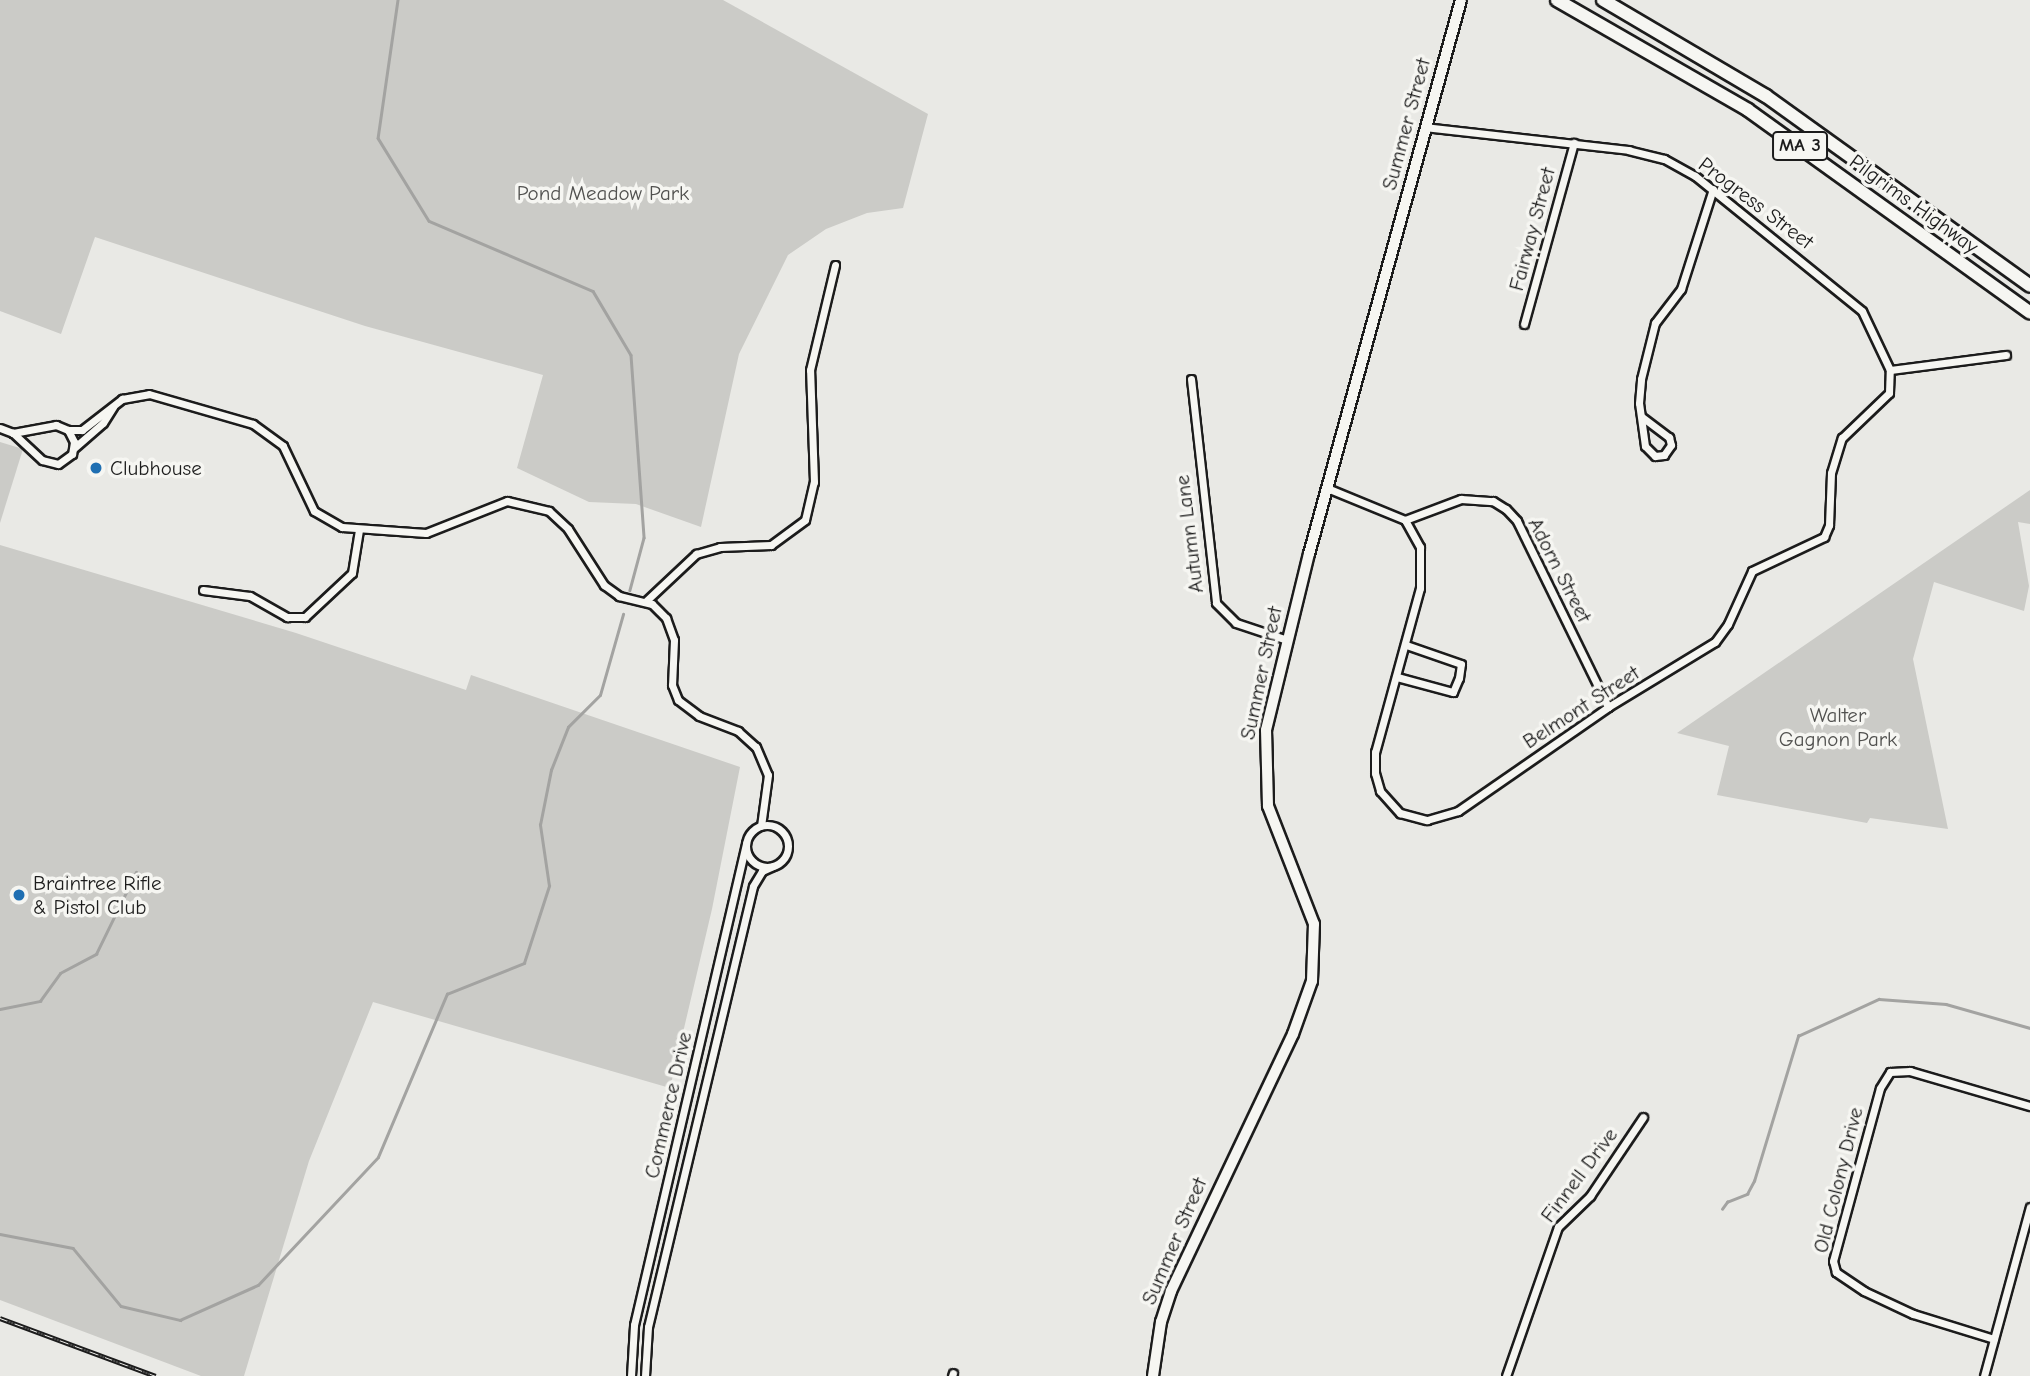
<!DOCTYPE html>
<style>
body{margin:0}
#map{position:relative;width:2030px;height:1376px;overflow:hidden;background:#e9e9e5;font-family:"Comic Neue",sans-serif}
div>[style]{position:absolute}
.green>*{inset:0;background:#cbcbc7}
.stream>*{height:2.5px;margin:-1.25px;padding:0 1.25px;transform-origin:1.25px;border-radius:1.25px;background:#a3a3a1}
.roads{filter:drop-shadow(2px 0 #1c1c1c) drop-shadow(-2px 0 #1c1c1c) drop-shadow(0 2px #1c1c1c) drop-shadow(0 -2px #1c1c1c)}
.street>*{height:7px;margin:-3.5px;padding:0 3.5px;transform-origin:3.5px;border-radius:3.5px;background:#f6f6f2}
.street>.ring{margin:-3.5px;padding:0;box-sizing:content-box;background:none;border:7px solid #f6f6f2;border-radius:50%}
.secondary>*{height:10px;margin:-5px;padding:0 5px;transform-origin:5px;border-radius:5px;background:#f6f6f2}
.highway>*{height:12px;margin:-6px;padding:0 6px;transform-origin:6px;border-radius:6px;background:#f6f6f2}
.rail>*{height:5px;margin-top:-2.5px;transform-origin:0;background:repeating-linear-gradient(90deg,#f6f6f2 0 8px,#1c1c1c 0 16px);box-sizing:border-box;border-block:2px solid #1c1c1c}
.dots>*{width:19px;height:19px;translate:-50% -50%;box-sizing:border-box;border:4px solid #f6f6f2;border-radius:50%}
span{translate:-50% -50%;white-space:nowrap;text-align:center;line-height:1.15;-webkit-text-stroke:7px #f6f6f2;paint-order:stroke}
.shield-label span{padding:2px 5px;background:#f6f6f2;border:2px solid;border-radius:5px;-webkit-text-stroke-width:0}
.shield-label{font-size:19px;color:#1c1c1c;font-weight:700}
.street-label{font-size:21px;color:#1c1c1c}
.park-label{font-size:21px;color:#51514f}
.poi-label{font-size:21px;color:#1c1c1c}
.left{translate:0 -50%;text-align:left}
</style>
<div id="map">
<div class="green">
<i style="clip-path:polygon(0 0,723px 0,928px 114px,903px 208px,867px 213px,826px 229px,788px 255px,739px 354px,701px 527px,636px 504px,589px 502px,517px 468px,543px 375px,365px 326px,95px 237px,61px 334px,0 311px)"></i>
<i style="clip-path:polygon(0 442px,23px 449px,0 523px)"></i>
<i style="clip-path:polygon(2030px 490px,2030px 524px,2018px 522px,2029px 586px,2024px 611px,1934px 582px,1913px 659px,1948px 829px,1870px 818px,1867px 823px,1717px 795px,1729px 746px,1677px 733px)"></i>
<i style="clip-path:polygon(0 545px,296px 633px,466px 690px,471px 675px,740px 767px,712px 909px,670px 1088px,373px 1002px,309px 1161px,244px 1376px,201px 1376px,0 1300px)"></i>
</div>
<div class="stream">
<i style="left:398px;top:0;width:139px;rotate:98.2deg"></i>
<i style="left:378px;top:138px;width:97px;rotate:58.4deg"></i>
<i style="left:429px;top:221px;width:178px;rotate:23.1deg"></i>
<i style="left:593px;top:291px;width:74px;rotate:59.3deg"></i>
<i style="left:631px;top:355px;width:183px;rotate:85.9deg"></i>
<i style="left:644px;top:538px;width:54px;rotate:105.1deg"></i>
<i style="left:0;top:1009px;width:41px;rotate:-11.3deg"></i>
<i style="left:40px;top:1001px;width:34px;rotate:-54deg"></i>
<i style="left:60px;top:973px;width:41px;rotate:-27.8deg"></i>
<i style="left:96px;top:954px;width:91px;rotate:-64deg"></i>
<i style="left:1722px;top:1209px;width:9px;rotate:-54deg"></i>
<i style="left:1727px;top:1202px;width:22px;rotate:-22deg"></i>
<i style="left:1747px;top:1194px;width:15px;rotate:-62deg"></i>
<i style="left:1754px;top:1181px;width:152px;rotate:-73.1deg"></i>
<i style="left:1798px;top:1036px;width:89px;rotate:-24.6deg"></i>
<i style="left:1879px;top:999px;width:67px;rotate:4.3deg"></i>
<i style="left:1946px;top:1004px;width:87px;rotate:15.9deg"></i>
<i style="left:0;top:1234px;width:74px;rotate:10.9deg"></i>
<i style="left:73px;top:1248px;width:75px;rotate:50.4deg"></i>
<i style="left:121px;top:1306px;width:61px;rotate:13.3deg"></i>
<i style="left:180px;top:1320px;width:85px;rotate:-24.2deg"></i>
<i style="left:258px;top:1285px;width:175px;rotate:-46.8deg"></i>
<i style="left:378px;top:1157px;width:177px;rotate:-67.1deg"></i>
<i style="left:447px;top:994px;width:83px;rotate:-21.9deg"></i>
<i style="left:524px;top:963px;width:81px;rotate:-72deg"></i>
<i style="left:549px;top:886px;width:62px;rotate:-98.4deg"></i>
<i style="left:540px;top:825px;width:56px;rotate:-78.7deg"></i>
<i style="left:551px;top:770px;width:46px;rotate:-68.4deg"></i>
<i style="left:568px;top:727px;width:45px;rotate:-45deg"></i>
<i style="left:600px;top:695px;width:84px;rotate:-74.1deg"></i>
</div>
<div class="roads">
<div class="street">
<i style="left:1524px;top:324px;width:188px;rotate:-74.6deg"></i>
<i style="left:1890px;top:370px;width:117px;rotate:-7.4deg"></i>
<i style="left:1191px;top:379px;width:225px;rotate:83.6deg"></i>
<i style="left:1216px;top:603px;width:28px;rotate:45deg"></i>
<i style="left:1236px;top:623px;width:54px;rotate:18.4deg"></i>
<i style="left:1642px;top:417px;width:34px;rotate:37deg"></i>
<i style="left:1669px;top:437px;width:8px;rotate:76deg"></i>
<i style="left:1671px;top:445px;width:12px;rotate:125deg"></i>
<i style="left:1664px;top:455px;width:9px;rotate:174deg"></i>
<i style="left:1655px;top:456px;width:14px;rotate:-135deg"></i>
<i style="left:1645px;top:446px;width:43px;rotate:-97.9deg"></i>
<i style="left:1639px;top:403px;width:24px;rotate:-85deg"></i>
<i style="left:1641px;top:379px;width:58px;rotate:-76deg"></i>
<i style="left:1655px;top:323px;width:43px;rotate:-52.6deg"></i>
<i style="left:1681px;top:289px;width:105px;rotate:-72.3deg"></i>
<i style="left:56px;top:425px;width:13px;rotate:23deg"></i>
<i style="left:68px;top:430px;width:13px;rotate:63deg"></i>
<i style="left:74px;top:442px;width:12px;rotate:99deg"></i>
<i style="left:72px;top:454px;width:17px;rotate:144deg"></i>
<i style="left:58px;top:464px;width:16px;rotate:-166deg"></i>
<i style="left:42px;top:460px;width:40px;rotate:-137deg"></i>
<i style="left:13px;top:433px;width:44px;rotate:-10.5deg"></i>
<i style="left:0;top:428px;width:14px;rotate:21deg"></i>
<i style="left:68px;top:430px;width:14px"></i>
<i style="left:82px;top:430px;width:51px;rotate:-37.8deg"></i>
<i style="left:122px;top:399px;width:27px;rotate:-10deg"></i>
<i style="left:149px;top:394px;width:108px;rotate:16.1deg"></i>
<i style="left:253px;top:424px;width:37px;rotate:36deg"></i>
<i style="left:283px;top:446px;width:72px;rotate:64.5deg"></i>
<i style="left:314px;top:511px;width:32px;rotate:30deg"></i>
<i style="left:342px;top:527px;width:84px;rotate:4.1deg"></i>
<i style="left:426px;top:533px;width:87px;rotate:-21.6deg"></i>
<i style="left:507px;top:501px;width:43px;rotate:13.4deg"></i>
<i style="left:549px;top:511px;width:26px;rotate:43deg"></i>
<i style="left:568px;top:529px;width:67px;rotate:57.3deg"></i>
<i style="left:604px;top:585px;width:19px;rotate:36deg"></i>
<i style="left:619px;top:596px;width:34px;rotate:14deg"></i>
<i style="left:652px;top:604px;width:20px;rotate:45deg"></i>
<i style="left:666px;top:618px;width:23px;rotate:70deg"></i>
<i style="left:674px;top:640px;width:45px;rotate:92.5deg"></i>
<i style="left:672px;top:685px;width:16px;rotate:68deg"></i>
<i style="left:678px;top:700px;width:26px;rotate:37deg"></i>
<i style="left:699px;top:716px;width:42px;rotate:21deg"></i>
<i style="left:738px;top:731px;width:24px;rotate:42deg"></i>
<i style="left:756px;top:747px;width:30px;rotate:67deg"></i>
<i style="left:768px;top:775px;width:51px;rotate:97.8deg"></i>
<i style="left:74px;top:448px;width:38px;rotate:-41deg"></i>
<i style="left:103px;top:423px;width:19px;rotate:-58deg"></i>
<i style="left:1327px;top:488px;width:84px;rotate:22.3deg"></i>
<i style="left:1405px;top:520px;width:31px;rotate:61deg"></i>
<i style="left:1420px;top:547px;width:41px;rotate:90deg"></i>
<i style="left:1420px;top:588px;width:170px;rotate:105.3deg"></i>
<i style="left:1375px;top:752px;width:21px;rotate:90deg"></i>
<i style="left:1375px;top:773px;width:19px;rotate:74deg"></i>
<i style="left:1380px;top:791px;width:30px;rotate:48deg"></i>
<i style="left:1400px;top:813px;width:28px;rotate:15deg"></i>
<i style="left:1427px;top:820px;width:32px;rotate:-16deg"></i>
<i style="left:1458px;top:811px;width:183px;rotate:-34.7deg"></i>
<i style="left:1608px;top:707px;width:125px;rotate:-31.3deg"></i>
<i style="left:1715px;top:642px;width:22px;rotate:-54deg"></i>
<i style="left:1728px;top:624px;width:58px;rotate:-65.6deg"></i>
<i style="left:1752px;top:571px;width:80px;rotate:-25.3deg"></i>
<i style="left:1824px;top:537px;width:13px;rotate:-67deg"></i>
<i style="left:1829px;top:525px;width:52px;rotate:-87.8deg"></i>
<i style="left:1831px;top:473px;width:37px;rotate:-73deg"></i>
<i style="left:1842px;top:438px;width:65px;rotate:-43.8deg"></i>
<i style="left:1889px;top:393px;width:23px;rotate:-88deg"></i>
<i style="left:1890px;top:370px;width:65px;rotate:-115.4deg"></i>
<i style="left:1862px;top:311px;width:215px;rotate:-141deg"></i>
<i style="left:1695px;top:176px;width:35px;rotate:-151deg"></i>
<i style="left:1664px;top:159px;width:36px;rotate:-166deg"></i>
<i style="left:1629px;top:150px;width:205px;rotate:-173.6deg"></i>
<i style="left:1405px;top:520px;width:60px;rotate:-20.6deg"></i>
<i style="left:1461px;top:499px;width:32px;rotate:4deg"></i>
<i style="left:1493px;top:501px;width:15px;rotate:32deg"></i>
<i style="left:1506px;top:509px;width:16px;rotate:47deg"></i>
<i style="left:1517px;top:521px;width:207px;rotate:63.9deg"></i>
<i style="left:203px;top:590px;width:47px;rotate:7.3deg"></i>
<i style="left:250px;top:596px;width:43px;rotate:29.6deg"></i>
<i style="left:287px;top:617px;width:18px"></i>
<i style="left:305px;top:617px;width:64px;rotate:-43.1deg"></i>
<i style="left:352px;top:573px;width:44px;rotate:-80.8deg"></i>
<i style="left:646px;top:601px;width:69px;rotate:-43.2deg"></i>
<i style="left:696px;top:554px;width:25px;rotate:-16deg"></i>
<i style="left:720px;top:547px;width:51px;rotate:-2.2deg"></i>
<i style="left:771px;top:545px;width:42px;rotate:-36.3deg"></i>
<i style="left:805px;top:520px;width:39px;rotate:-77deg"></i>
<i style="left:814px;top:482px;width:112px;rotate:-92deg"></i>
<i style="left:810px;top:370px;width:108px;rotate:-76.6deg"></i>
<i style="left:1397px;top:677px;width:58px;rotate:15deg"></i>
<i style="left:1453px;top:692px;width:15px;rotate:-67deg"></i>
<i style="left:1459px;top:678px;width:14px;rotate:-82deg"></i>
<i style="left:1461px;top:664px;width:58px;rotate:-160.9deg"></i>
<i class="ring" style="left:746px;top:825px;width:35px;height:35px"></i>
<i style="left:1994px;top:1339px;width:85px;rotate:-162.8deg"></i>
<i style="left:1913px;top:1314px;width:54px;rotate:-154.9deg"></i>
<i style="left:1864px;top:1291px;width:34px;rotate:-146deg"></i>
<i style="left:1836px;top:1272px;width:11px;rotate:-105deg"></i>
<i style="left:1833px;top:1261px;width:179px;rotate:-74.8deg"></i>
<i style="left:1880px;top:1088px;width:19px;rotate:-58deg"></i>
<i style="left:1890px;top:1072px;width:20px;rotate:-3deg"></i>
<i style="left:1910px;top:1071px;width:125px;rotate:16.3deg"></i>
<i style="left:631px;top:1376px;width:51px;rotate:-86.6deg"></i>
<i style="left:634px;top:1325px;width:495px;rotate:-76.9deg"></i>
<i style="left:645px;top:1376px;width:49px;rotate:-86.5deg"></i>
<i style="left:648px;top:1327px;width:453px;rotate:-76.6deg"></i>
<i style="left:753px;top:886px;width:17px;rotate:-59deg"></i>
<i style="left:762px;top:871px;width:12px;rotate:-24deg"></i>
<i style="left:952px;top:1376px;width:3px;rotate:-72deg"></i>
<i style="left:1506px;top:1376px;width:158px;rotate:-70.8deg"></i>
<i style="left:1558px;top:1227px;width:45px;rotate:-44.1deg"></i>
<i style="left:1590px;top:1196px;width:95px;rotate:-56.1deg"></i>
<i style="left:1984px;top:1376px;width:175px;rotate:-74.8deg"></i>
</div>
<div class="secondary">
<i style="left:1153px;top:1376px;width:55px;rotate:-81.6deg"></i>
<i style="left:1161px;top:1322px;width:33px;rotate:-72deg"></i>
<i style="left:1171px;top:1291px;width:284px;rotate:-64.6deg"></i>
<i style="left:1293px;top:1034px;width:56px;rotate:-70.3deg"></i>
<i style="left:1312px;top:981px;width:57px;rotate:-88deg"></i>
<i style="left:1314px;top:924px;width:127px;rotate:-111.3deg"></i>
<i style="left:1268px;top:806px;width:76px;rotate:-91.5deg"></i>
<i style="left:1266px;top:730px;width:181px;rotate:-76.3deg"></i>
<i style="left:1309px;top:554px;width:574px;rotate:-74.66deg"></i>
</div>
<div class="highway">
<i style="left:1557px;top:0;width:220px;rotate:29.9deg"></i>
<i style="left:1748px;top:110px;width:347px;rotate:35.7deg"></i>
<i style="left:1603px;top:0;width:189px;rotate:30.5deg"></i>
<i style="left:1766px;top:96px;width:325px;rotate:35.7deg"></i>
</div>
</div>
<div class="rail">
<i style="left:0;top:1318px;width:166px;rotate:20.4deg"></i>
</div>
<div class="dots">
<i style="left:96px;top:468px;background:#1f6fb2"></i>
<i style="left:19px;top:895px;background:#1f6fb2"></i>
</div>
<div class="shield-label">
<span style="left:1800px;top:146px">MA 3</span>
</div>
<div class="street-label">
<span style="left:1406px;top:124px;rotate:-75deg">Summer Street</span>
<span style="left:1756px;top:203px;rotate:37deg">Progress Street</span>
<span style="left:1914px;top:204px;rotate:36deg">Pilgrims Highway</span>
<span style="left:1532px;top:229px;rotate:-75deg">Fairway Street</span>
<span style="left:1189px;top:534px;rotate:-97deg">Autumn Lane</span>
<span style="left:1560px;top:570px;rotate:63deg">Adorn Street</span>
<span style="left:1261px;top:673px;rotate:-78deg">Summer Street</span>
<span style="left:1581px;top:707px;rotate:-33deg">Belmont Street</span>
<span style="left:668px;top:1105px;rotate:-77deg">Commerce Drive</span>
<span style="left:1579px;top:1175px;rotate:-53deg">Finnell Drive</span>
<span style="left:1838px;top:1180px;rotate:-76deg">Old Colony Drive</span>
<span style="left:1174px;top:1241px;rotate:-67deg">Summer Street</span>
</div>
<div class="park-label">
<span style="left:603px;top:193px">Pond Meadow Park</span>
<span style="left:1838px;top:727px">Walter<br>Gagnon Park</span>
</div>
<div class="poi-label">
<span class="left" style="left:110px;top:468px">Clubhouse</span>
<span class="left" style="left:33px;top:895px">Braintree Rifle<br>&amp; Pistol Club</span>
</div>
</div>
